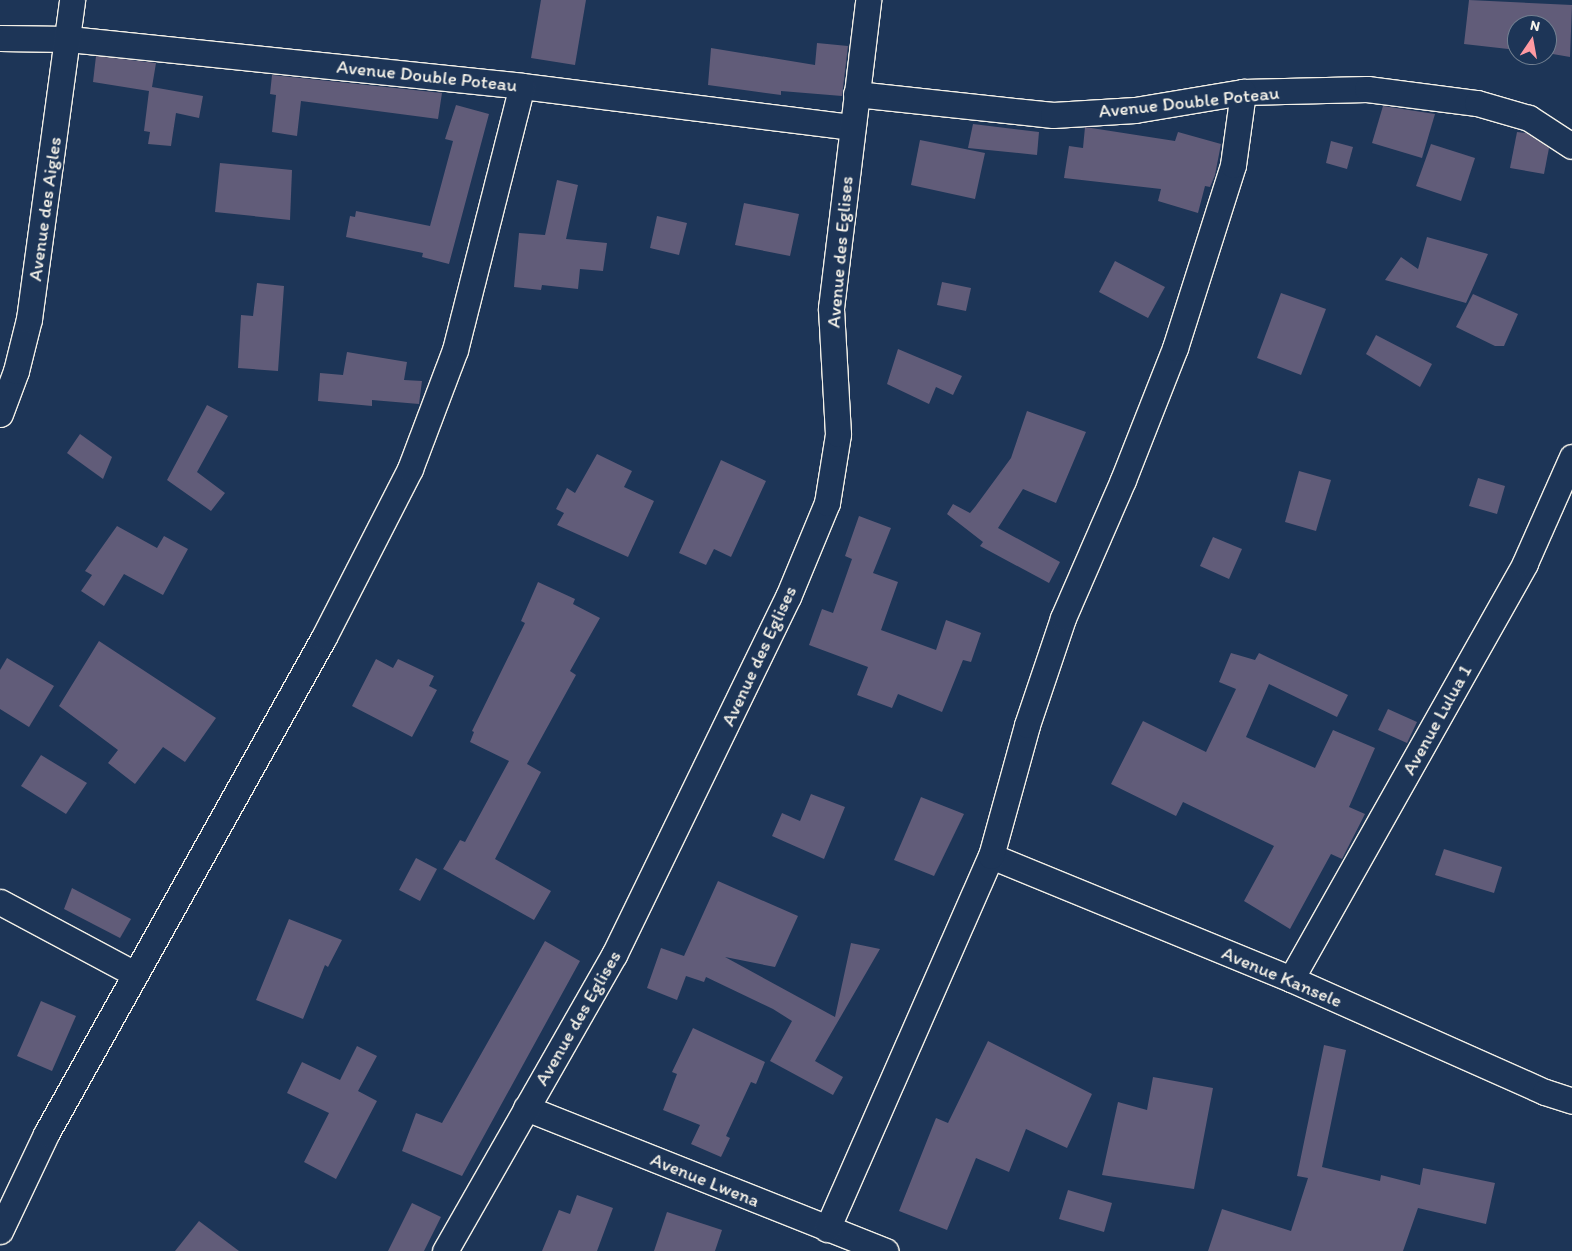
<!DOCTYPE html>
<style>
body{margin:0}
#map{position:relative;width:1572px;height:1251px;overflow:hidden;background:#1d3557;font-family:Itim,sans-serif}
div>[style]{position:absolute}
.building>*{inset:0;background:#615c79}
.roads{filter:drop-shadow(1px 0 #f4f1e8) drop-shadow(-1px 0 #f4f1e8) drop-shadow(0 1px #f4f1e8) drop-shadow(0 -1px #f4f1e8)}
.minor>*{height:25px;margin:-12.5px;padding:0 12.5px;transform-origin:12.5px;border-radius:12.5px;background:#1d3557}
span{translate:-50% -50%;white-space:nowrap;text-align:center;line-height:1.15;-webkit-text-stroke:4px #1d3557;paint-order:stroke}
.street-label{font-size:19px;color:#f4f1e8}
.north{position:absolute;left:1507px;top:15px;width:50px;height:50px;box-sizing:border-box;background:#1d3557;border:1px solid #738091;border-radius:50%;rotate:12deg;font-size:14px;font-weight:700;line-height:20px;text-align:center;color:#f4f1e8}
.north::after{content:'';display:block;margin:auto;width:18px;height:22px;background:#ff9aa2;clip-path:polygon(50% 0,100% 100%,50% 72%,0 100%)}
</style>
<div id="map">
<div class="building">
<i style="clip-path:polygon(541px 0,586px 0,575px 65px,531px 58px)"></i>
<i style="clip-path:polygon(1469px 0,1572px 5px,1570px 57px,1547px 53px,1547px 25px,1517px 25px,1517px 50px,1464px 44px)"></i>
<i style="clip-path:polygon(817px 43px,848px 46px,842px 96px,781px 91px,781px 95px,708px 85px,711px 48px,815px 65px)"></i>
<i style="clip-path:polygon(96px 56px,156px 63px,152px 87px,203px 96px,199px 118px,176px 113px,171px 146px,148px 144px,150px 132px,144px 131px,149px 91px,93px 82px)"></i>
<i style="clip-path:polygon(272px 75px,442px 93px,438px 119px,301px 101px,297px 136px,272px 132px,276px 95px,270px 94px)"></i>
<i style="clip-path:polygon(456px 105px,489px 114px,449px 264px,422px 257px,423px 253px,346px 237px,350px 216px,355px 217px,356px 211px,430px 226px,453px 141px,445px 139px)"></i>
<i style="clip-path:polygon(1383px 106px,1435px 114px,1422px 158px,1372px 143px)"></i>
<i style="clip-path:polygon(973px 124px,1039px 132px,1037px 155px,968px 148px)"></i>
<i style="clip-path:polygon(1085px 127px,1175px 141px,1178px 132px,1221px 144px,1215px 175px,1210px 187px,1205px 186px,1198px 213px,1158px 201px,1161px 189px,1064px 178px,1069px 146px,1083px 148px)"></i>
<i style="clip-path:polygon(1517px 132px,1526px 133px,1549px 148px,1544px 174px,1510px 168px)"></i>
<i style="clip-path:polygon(920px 140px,985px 153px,975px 199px,911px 185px)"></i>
<i style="clip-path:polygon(1331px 141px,1353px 147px,1347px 169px,1326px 163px)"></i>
<i style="clip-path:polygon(1431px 144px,1475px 158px,1461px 201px,1416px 186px)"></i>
<i style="clip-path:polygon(220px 163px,292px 170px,290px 220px,215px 212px)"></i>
<i style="clip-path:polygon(557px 180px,578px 185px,566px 239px,607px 243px,603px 271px,580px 269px,578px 289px,542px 285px,541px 290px,514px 287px,519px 233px,545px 235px)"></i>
<i style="clip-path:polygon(744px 203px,799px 214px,790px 256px,735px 245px)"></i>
<i style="clip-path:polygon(657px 216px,687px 223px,679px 255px,650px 248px)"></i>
<i style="clip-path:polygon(1427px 237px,1488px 254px,1466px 303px,1385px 280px,1401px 257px,1418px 269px)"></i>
<i style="clip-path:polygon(1115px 261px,1165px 287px,1148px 318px,1099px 292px)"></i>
<i style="clip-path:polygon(942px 282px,971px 288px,966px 311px,937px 305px)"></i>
<i style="clip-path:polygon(257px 283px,284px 286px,278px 371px,238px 368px,241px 315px,253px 316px)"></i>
<i style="clip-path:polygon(1281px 293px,1326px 309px,1301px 375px,1257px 358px)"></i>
<i style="clip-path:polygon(1473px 294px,1518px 314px,1504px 346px,1495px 346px,1456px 327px)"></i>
<i style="clip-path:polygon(1376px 335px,1432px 364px,1420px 387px,1366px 354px)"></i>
<i style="clip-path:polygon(898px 349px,962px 376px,953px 395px,936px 387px,929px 404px,887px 384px)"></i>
<i style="clip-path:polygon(347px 352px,407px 362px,404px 380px,422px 381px,419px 404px,372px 400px,372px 406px,318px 401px,320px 373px,343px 375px)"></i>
<i style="clip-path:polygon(207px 405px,228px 416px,197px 472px,225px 493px,211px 511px,167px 480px)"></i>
<i style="clip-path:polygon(1027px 411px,1086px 432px,1056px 503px,1023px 489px,998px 528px,1060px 562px,1049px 583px,980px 546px,983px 542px,947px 514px,953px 504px,970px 513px,975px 507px,1011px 458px)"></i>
<i style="clip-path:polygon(80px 434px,112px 457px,103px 479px,67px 453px)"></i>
<i style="clip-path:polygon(597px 454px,632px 471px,624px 487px,654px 501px,628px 557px,557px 525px,564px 513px,556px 509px,567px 488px,575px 493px)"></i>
<i style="clip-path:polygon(721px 460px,766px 481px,731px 557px,714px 549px,706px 565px,679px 553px)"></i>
<i style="clip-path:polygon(1299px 471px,1331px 480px,1316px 531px,1285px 522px)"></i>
<i style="clip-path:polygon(1478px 478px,1505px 486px,1497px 514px,1469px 506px)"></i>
<i style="clip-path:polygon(859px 516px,891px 528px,873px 573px,898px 582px,881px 630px,936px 650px,946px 620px,981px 633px,971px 662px,963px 660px,942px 712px,898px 694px,892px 708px,857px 695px,868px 667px,809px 645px,822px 609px,833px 613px,852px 559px,845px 556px)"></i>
<i style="clip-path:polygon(117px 526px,157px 548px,164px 536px,188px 549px,163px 595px,124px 574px,104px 606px,81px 591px,92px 575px,85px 571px)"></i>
<i style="clip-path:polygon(1213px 537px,1242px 549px,1229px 579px,1200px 566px)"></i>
<i style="clip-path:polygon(538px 582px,575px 599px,573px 604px,600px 618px,570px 671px,576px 675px,527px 764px,541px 772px,495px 859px,551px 891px,534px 920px,443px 869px,460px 840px,465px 842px,509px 761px,470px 742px,474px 732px,472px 731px,525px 623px,521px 621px)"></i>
<i style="clip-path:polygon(99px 641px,216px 718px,185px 762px,163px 747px,135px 784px,108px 763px,118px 750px,59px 706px)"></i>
<i style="clip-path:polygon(1231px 653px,1255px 660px,1259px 653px,1348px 695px,1337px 717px,1269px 684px,1246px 737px,1315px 768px,1333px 730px,1375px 748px,1349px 807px,1365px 814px,1342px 859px,1331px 854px,1290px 929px,1244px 901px,1274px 846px,1183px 802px,1176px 816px,1111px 784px,1143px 721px,1206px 752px,1236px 689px,1219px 682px)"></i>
<i style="clip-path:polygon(7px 658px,54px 686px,29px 727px,0 709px,0 670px)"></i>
<i style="clip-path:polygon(376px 659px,393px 668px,398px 659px,434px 676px,429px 686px,437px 690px,412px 737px,352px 706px)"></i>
<i style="clip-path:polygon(1388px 709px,1417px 722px,1407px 743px,1378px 730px)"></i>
<i style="clip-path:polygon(41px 755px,87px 783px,66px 814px,21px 786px)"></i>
<i style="clip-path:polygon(811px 794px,845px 807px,824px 859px,772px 836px,782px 813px,800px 821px)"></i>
<i style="clip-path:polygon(921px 797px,964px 814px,934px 876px,894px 860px)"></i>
<i style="clip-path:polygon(1444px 849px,1502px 867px,1494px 893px,1435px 875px)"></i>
<i style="clip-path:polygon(416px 858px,437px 869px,420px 901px,399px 890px)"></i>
<i style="clip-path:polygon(718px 881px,798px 916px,775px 967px,725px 957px,835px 1017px,851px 943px,880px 949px,815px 1061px,843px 1077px,833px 1095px,770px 1061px,792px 1021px,773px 1009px,706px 977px,704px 982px,686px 976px,677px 1000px,647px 988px,661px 948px,684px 956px)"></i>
<i style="clip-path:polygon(72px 888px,131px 919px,120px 938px,64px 909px)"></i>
<i style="clip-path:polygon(289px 919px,342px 940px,328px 967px,325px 965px,303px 1019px,256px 1000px)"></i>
<i style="clip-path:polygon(545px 941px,580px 961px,462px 1176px,402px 1151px,416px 1113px,442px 1123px)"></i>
<i style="clip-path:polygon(41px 1001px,76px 1016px,52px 1071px,17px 1056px)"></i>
<i style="clip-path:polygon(693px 1028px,765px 1062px,756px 1084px,751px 1082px,726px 1136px,730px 1138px,721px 1157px,691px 1144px,700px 1125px,663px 1110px,677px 1074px,672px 1072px)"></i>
<i style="clip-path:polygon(988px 1041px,1092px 1094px,1067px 1148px,1026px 1129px,1009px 1172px,976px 1158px,947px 1230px,899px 1211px,936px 1118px,948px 1123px)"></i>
<i style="clip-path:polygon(1324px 1045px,1346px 1050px,1322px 1167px,1380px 1181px,1381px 1175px,1420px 1185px,1423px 1168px,1495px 1183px,1486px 1224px,1418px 1208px,1403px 1251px,1208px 1251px,1222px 1209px,1291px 1231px,1308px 1178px,1297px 1176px)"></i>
<i style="clip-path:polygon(357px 1046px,377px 1056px,358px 1091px,377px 1101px,336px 1179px,304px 1162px,329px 1113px,287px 1093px,302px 1062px,340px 1080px)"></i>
<i style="clip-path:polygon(1153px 1077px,1213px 1088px,1194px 1189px,1102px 1175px,1118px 1102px,1147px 1110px)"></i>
<i style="clip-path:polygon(1068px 1190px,1112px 1203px,1104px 1232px,1059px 1219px)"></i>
<i style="clip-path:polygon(577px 1195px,613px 1208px,597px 1251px,542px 1251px,559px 1210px,570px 1214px)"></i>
<i style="clip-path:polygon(412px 1203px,441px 1217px,424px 1251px,388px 1251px)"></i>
<i style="clip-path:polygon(667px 1212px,722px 1230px,715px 1251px,654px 1251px)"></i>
<i style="clip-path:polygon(199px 1221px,239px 1251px,175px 1251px)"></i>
</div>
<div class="roads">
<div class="minor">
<i style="left:0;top:38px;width:69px;rotate:0.8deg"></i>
<i style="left:69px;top:39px;width:455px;rotate:5.9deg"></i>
<i style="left:522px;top:86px;width:333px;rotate:7.1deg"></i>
<i style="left:856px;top:94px;width:198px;rotate:6.1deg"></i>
<i style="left:1053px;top:115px;width:82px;rotate:-3.5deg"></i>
<i style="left:1135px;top:110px;width:109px;rotate:-9.5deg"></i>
<i style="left:1243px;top:92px;width:124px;rotate:-1.4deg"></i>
<i style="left:1367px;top:89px;width:111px;rotate:7.3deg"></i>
<i style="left:1477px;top:103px;width:54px;rotate:16.1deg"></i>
<i style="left:1529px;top:118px;width:51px;rotate:33.1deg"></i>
<i style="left:0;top:414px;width:46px;rotate:-69.6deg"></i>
<i style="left:16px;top:371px;width:54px;rotate:-76deg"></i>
<i style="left:29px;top:319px;width:322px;rotate:-82.3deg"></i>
<i style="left:991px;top:856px;width:324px;rotate:22.3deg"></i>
<i style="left:1291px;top:979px;width:278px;rotate:24deg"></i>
<i style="left:1545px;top:1092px;width:28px;rotate:18deg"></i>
<i style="left:0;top:902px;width:153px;rotate:28.1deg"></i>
<i style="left:1291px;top:979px;width:477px;rotate:-60.6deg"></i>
<i style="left:1525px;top:563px;width:116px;rotate:-66.1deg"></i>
<i style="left:526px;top:1108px;width:387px;rotate:21.7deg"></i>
<i style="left:827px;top:1229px;width:407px;rotate:-66.3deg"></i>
<i style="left:991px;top:856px;width:136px;rotate:-74.6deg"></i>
<i style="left:1027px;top:725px;width:113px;rotate:-71.4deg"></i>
<i style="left:1063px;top:618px;width:150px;rotate:-66.5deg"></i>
<i style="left:1123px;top:480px;width:142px;rotate:-68.5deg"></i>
<i style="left:1175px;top:348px;width:192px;rotate:-72.4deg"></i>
<i style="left:1233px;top:165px;width:74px;rotate:-82.2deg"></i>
<i style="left:0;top:1231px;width:107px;rotate:-64.6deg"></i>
<i style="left:46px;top:1134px;width:569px;rotate:-60.78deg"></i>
<i style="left:324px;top:637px;width:189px;rotate:-62.9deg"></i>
<i style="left:410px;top:469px;width:127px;rotate:-69.3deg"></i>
<i style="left:455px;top:350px;width:272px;rotate:-75.8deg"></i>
<i style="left:445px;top:1251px;width:341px;rotate:-60.3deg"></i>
<i style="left:614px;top:955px;width:398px;rotate:-64.1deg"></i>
<i style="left:788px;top:597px;width:102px;rotate:-67.5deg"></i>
<i style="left:827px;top:503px;width:70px;rotate:-80.9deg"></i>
<i style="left:838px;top:434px;width:126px;rotate:-93.2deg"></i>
<i style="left:831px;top:308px;width:310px;rotate:-83.1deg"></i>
</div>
</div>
<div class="street-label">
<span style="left:427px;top:76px;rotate:6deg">Avenue Double Poteau</span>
<span style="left:1189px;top:102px;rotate:-6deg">Avenue Double Poteau</span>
<span style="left:45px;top:209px;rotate:-82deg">Avenue des Aigles</span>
<span style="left:840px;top:252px;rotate:-85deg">Avenue des Eglises</span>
<span style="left:759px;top:656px;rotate:-65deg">Avenue des Eglises</span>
<span style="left:1437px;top:720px;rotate:-61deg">Avenue Lulua 1</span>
<span style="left:1282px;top:977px;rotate:23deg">Avenue Kansele</span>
<span style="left:578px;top:1018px;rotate:-60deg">Avenue des Eglises</span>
<span style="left:705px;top:1180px;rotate:22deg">Avenue Lwena</span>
</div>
<div class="north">N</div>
</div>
